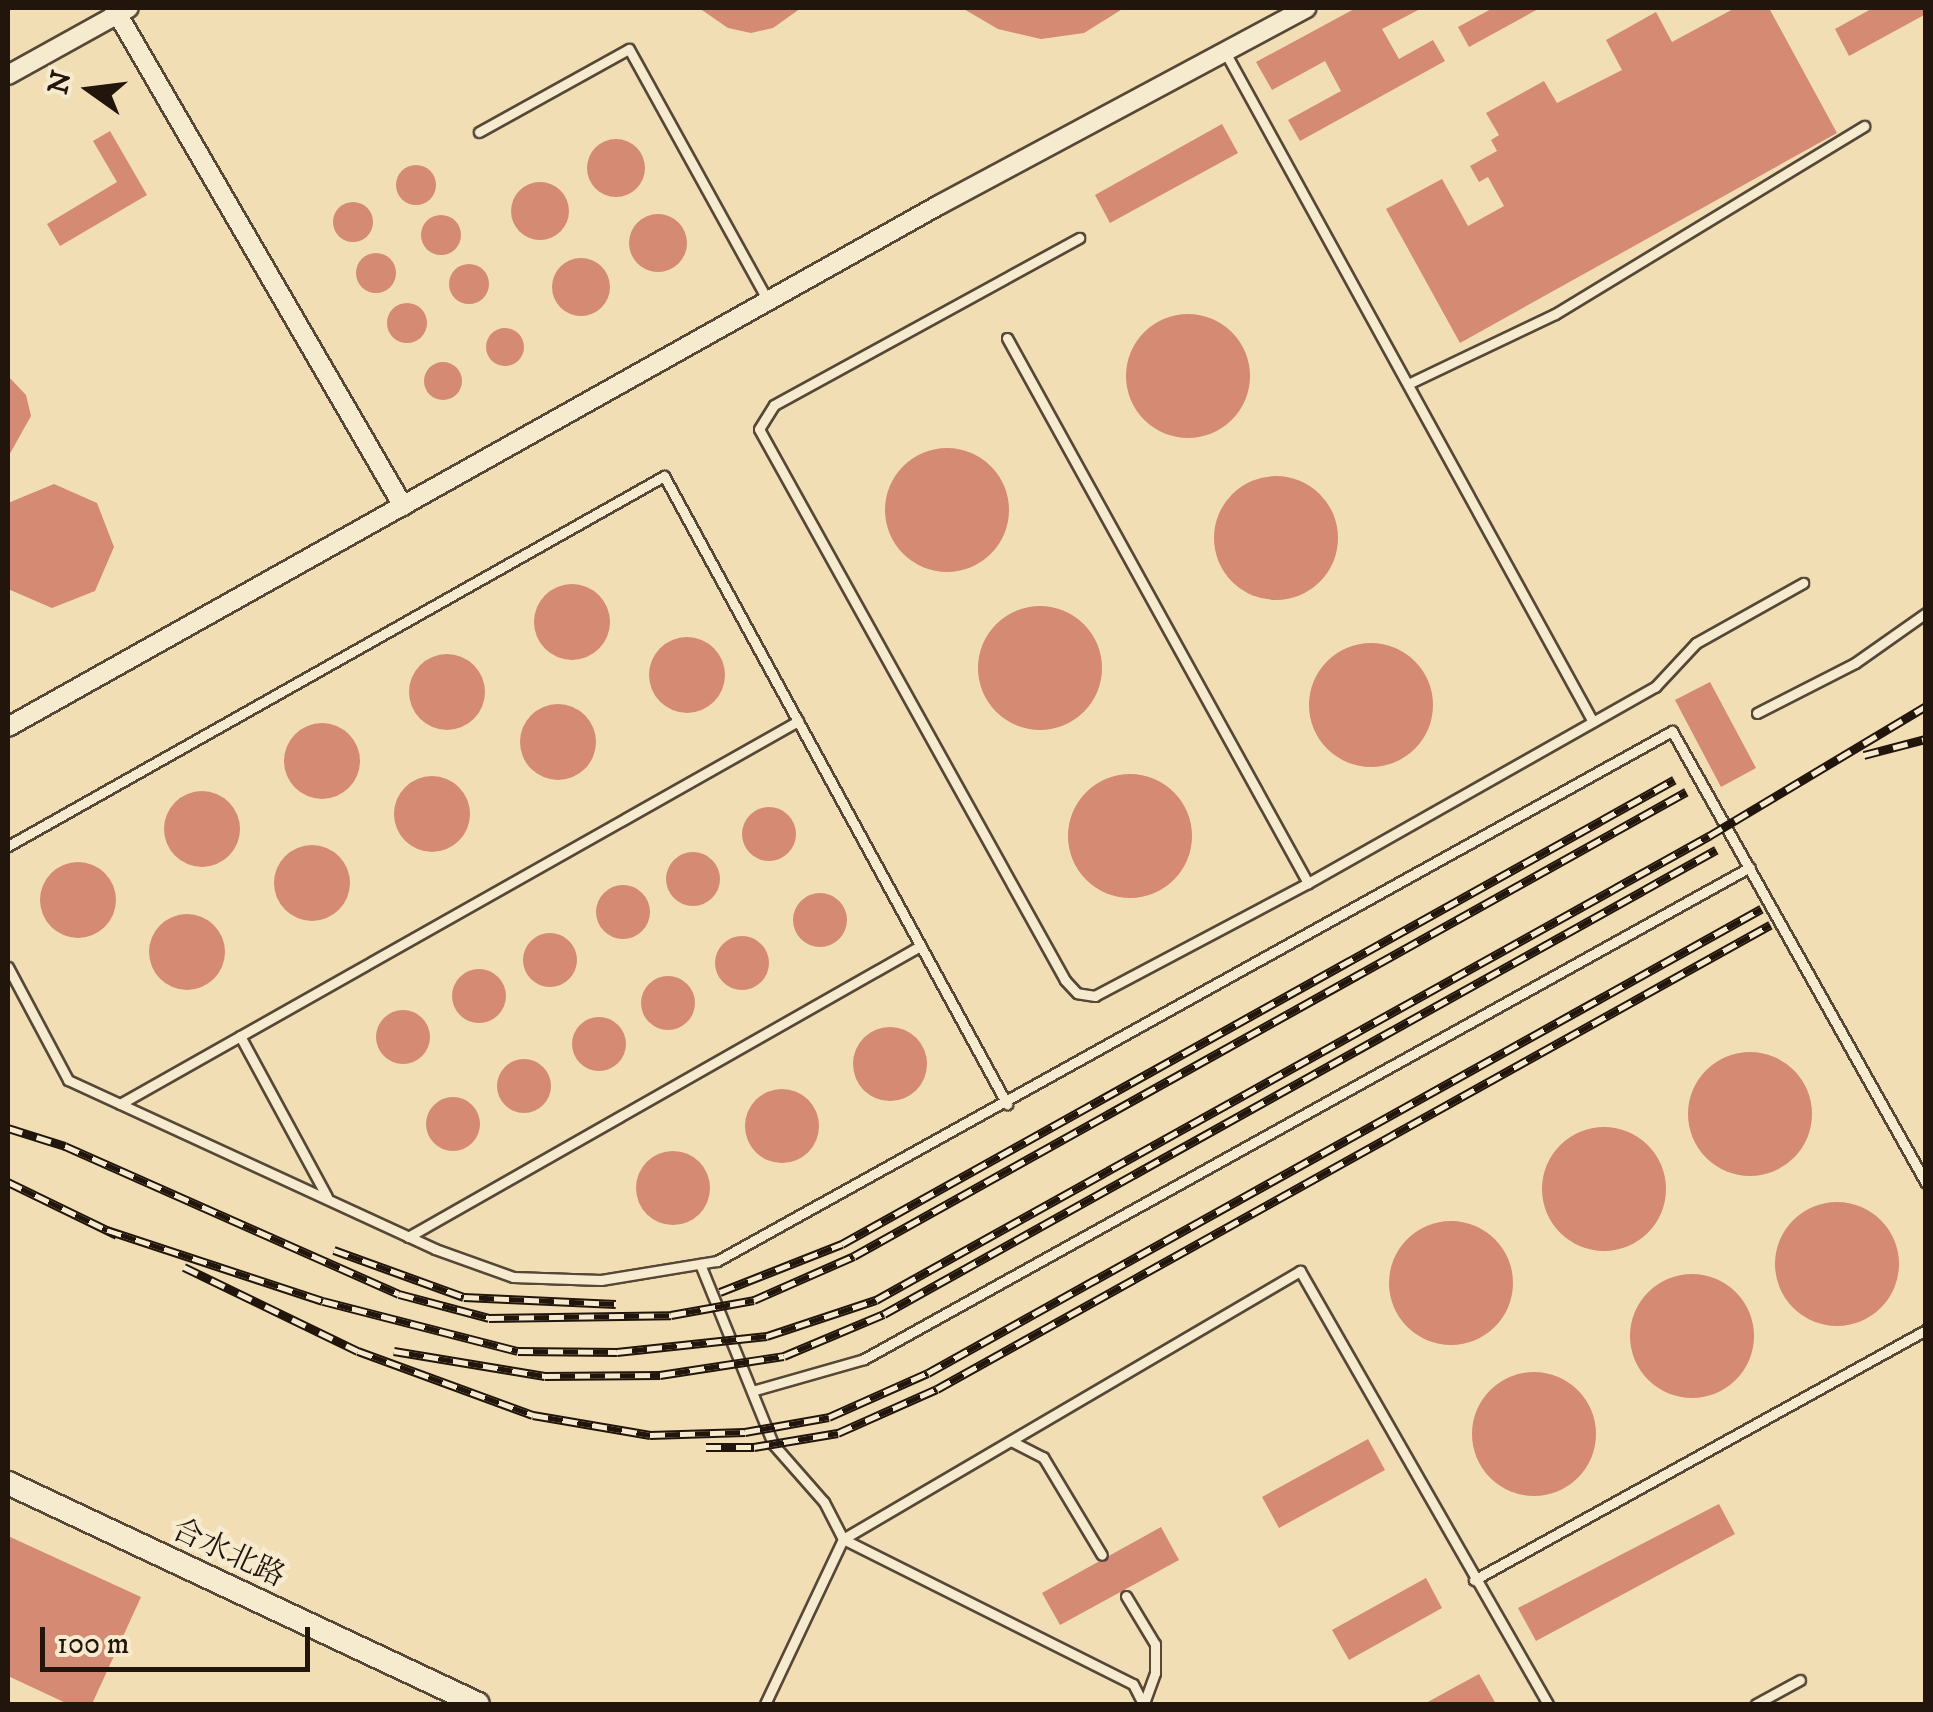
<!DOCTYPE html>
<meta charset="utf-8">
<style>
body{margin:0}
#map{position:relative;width:1933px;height:1712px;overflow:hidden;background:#f1deb5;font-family:"IM FELL DW Pica","Noto Serif SC",serif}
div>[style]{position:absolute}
.building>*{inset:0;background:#d48a73}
.round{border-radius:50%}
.roads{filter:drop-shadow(2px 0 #564736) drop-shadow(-2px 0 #564736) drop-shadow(0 2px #564736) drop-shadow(0 -2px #564736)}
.lane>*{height:9px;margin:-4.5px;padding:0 4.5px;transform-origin:4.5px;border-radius:4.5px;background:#f6eacf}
.street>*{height:18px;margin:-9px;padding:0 9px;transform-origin:9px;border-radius:9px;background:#f6eacf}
.secondary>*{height:22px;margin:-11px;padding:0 11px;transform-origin:11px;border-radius:11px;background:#f6eacf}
.rail>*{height:9px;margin-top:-4.5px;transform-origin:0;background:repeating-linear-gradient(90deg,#f6eacf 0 15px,#22150b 0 30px);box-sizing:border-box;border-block:2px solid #22150b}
span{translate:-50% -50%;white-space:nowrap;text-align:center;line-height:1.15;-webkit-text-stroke:9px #f6eacf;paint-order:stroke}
.street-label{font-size:30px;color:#22150b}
.frame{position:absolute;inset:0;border:10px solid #22150b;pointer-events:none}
.north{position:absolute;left:40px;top:40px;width:100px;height:100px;-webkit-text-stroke:8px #f6eacf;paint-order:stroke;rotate:284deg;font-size:28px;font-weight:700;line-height:40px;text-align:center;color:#22150b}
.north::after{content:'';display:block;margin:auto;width:35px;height:45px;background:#22150b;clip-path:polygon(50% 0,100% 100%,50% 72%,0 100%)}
.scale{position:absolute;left:40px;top:1627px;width:270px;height:45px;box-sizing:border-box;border:5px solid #22150b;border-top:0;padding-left:12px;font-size:30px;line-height:35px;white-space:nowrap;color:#22150b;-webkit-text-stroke:8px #f6eacf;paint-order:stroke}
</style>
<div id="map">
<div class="building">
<i style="clip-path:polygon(699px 8px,801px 8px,773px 28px,751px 33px,728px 28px)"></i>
<i style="clip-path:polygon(962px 8px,1124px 8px,1084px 33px,1041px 39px,998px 29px)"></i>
<i style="clip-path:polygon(1356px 8px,1422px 8px,1382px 29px,1399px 59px,1433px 40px,1445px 61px,1300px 141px,1288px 120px,1341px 91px,1325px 61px,1272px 90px,1256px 62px)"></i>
<i style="clip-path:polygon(1493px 8px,1540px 8px,1469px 47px,1458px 27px)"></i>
<i style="clip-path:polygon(1735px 8px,1769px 8px,1837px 133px,1460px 343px,1386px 209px,1442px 179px,1468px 226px,1504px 206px,1488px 177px,1479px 182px,1470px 166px,1497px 151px,1491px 140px,1499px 135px,1486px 113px,1544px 81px,1557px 103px,1622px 70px,1606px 40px,1656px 12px,1672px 42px)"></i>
<i style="clip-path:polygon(1873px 8px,1926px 8px,1926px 14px,1849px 56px,1835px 29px)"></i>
<i style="clip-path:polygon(1222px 124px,1238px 153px,1110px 223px,1095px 195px)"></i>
<i style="clip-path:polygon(110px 131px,147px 195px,60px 246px,47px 224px,117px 182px,93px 141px)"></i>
<i class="round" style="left:587px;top:139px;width:58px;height:58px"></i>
<i class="round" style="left:396px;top:165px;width:40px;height:40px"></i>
<i class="round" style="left:511px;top:182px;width:58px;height:58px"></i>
<i class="round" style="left:333px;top:202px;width:40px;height:40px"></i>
<i class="round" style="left:629px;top:214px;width:58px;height:58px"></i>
<i class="round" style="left:421px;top:215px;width:40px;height:40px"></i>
<i class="round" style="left:356px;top:253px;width:40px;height:40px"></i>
<i class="round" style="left:552px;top:258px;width:58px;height:58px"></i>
<i class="round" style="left:449px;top:264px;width:40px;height:40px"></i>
<i class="round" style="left:387px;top:303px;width:40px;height:40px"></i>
<i class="round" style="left:1126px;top:314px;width:124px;height:124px"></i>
<i class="round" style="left:486px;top:328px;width:38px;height:38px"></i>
<i class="round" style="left:424px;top:362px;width:38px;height:38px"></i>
<i style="clip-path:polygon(8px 376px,26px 395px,31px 416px,8px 457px)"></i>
<i class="round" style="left:885px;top:448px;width:124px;height:124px"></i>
<i class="round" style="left:1214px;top:476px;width:124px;height:124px"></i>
<i style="clip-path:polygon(54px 484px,97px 503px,114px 547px,95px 591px,52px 608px,8px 589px,8px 503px)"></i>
<i class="round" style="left:534px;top:584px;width:76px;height:76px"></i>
<i class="round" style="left:978px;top:606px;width:124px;height:124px"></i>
<i class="round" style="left:649px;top:637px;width:76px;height:76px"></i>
<i class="round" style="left:1309px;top:643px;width:124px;height:124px"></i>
<i class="round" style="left:409px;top:654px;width:76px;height:76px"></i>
<i style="clip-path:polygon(1710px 682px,1756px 768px,1721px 787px,1675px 700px)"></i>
<i class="round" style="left:520px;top:704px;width:76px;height:76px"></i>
<i class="round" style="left:284px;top:723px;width:76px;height:76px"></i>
<i class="round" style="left:1068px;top:774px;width:124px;height:124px"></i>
<i class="round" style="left:394px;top:776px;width:76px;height:76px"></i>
<i class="round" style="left:164px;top:791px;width:76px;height:76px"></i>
<i class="round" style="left:742px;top:807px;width:54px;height:54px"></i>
<i class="round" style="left:274px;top:845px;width:76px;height:76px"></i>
<i class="round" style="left:666px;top:852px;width:54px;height:54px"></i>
<i class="round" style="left:40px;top:862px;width:76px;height:76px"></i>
<i class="round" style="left:596px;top:885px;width:54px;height:54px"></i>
<i class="round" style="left:793px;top:893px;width:54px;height:54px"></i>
<i class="round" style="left:149px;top:914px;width:76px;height:76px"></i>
<i class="round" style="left:523px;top:933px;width:54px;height:54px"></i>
<i class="round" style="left:715px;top:936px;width:54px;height:54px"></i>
<i class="round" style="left:452px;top:969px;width:54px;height:54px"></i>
<i class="round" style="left:641px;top:976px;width:54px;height:54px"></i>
<i class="round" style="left:376px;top:1010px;width:54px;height:54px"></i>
<i class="round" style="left:572px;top:1017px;width:54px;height:54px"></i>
<i class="round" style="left:853px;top:1027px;width:74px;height:74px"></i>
<i class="round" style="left:1688px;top:1052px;width:124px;height:124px"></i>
<i class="round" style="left:497px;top:1059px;width:54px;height:54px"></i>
<i class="round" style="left:745px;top:1089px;width:74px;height:74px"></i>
<i class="round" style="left:426px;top:1097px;width:54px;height:54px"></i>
<i class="round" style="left:1542px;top:1127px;width:124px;height:124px"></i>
<i class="round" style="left:636px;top:1151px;width:74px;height:74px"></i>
<i class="round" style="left:1775px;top:1202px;width:124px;height:124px"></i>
<i class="round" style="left:1389px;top:1221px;width:124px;height:124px"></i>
<i class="round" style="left:1630px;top:1274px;width:124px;height:124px"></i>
<i class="round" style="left:1472px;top:1372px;width:124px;height:124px"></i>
<i style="clip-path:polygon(1368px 1439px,1385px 1470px,1279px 1528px,1262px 1497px)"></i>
<i style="clip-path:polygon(1719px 1504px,1735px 1534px,1536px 1641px,1518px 1608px)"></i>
<i style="clip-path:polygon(1161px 1527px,1179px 1560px,1060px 1625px,1042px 1593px)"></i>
<i style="clip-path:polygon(8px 1536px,141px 1597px,92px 1704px,68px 1704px,8px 1676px)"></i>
<i style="clip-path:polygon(1426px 1578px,1442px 1608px,1349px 1660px,1332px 1630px)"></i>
<i style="clip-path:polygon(1479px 1674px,1496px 1704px,1424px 1704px)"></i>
</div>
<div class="roads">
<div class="lane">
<i style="left:1225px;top:52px;width:764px;rotate:61.22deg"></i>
<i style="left:479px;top:132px;width:171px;rotate:-29deg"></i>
<i style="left:629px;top:49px;width:288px;rotate:61.1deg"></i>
<i style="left:1007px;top:338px;width:623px;rotate:61.09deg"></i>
<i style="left:1308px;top:883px;width:241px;rotate:152.1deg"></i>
<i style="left:1095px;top:996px;width:18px;rotate:-171deg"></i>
<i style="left:1077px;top:993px;width:18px;rotate:-133deg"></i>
<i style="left:1065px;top:980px;width:630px;rotate:-119.05deg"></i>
<i style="left:759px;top:429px;width:28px;rotate:-58deg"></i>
<i style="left:774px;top:405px;width:348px;rotate:-28.7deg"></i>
<i style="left:1408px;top:384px;width:163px;rotate:-25.5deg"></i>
<i style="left:1555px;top:314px;width:362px;rotate:-31.3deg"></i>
<i style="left:1757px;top:713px;width:110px;rotate:-27deg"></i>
<i style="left:1855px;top:663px;width:87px;rotate:-35.2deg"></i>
<i style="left:8px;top:846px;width:753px;rotate:-29.42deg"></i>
<i style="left:664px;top:476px;width:716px;rotate:61.36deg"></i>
<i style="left:1308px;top:883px;width:399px;rotate:-29.5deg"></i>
<i style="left:1655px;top:687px;width:60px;rotate:-47deg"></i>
<i style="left:1696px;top:643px;width:123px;rotate:-29.3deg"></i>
<i style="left:8px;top:967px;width:128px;rotate:62deg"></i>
<i style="left:68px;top:1080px;width:404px;rotate:24.7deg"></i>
<i style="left:435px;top:1249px;width:83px;rotate:19.7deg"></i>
<i style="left:513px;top:1277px;width:88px;rotate:2deg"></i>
<i style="left:601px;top:1280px;width:118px;rotate:-9.3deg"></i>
<i style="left:717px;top:1261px;width:1092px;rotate:-29.03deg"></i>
<i style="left:1672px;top:731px;width:518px;rotate:60.67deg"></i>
<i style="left:240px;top:1036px;width:183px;rotate:61.6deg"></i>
<i style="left:120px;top:1104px;width:779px;rotate:-29.46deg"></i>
<i style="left:408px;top:1237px;width:589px;rotate:-29.61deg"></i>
<i style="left:700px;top:1264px;width:194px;rotate:67.9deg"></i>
<i style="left:773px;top:1444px;width:77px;rotate:48.7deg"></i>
<i style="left:824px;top:1502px;width:42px;rotate:62.8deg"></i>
<i style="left:843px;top:1539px;width:324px;rotate:26.6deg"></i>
<i style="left:1133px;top:1684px;width:22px;rotate:63deg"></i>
<i style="left:752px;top:1391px;width:116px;rotate:-15.9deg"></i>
<i style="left:864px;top:1359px;width:1013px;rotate:-29.04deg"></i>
<i style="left:1013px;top:1442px;width:34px;rotate:27deg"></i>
<i style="left:1043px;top:1457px;width:114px;rotate:59deg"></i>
<i style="left:1474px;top:1580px;width:517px;rotate:-28.95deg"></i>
<i style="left:1126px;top:1596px;width:56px;rotate:58.9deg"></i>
<i style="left:1155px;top:1644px;width:29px;rotate:90deg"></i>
<i style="left:1155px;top:1673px;width:29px;rotate:110deg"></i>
<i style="left:765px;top:1704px;width:183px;rotate:-64.7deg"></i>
<i style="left:843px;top:1539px;width:530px;rotate:-30.39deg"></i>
<i style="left:1300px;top:1271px;width:499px;rotate:60.2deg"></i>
<i style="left:1756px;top:1704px;width:50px;rotate:-28.6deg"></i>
</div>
<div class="street">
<i style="left:114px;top:8px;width:576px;rotate:59.87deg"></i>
<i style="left:8px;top:75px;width:138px;rotate:-29deg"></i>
<i style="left:8px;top:727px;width:1067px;rotate:-29.28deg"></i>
<i style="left:939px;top:205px;width:417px;rotate:-28.2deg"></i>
</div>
<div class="secondary">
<i style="left:8px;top:1483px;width:519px;rotate:25.18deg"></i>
</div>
</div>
<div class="rail">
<i style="left:1864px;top:755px;width:64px;rotate:-14.5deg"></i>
<i style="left:8px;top:1128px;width:60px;rotate:17.5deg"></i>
<i style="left:65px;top:1146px;width:365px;rotate:23.9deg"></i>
<i style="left:399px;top:1294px;width:93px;rotate:14.9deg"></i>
<i style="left:489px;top:1318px;width:182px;rotate:-0.9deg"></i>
<i style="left:671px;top:1315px;width:84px;rotate:-10.2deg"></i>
<i style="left:754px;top:1300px;width:109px;rotate:-23.7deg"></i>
<i style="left:854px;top:1256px;width:953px;rotate:-29.15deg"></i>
<i style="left:8px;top:1182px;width:121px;rotate:25.9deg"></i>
<i style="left:107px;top:1230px;width:227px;rotate:18.2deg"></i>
<i style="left:323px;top:1301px;width:201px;rotate:14.4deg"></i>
<i style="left:518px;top:1351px;width:99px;rotate:0.6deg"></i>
<i style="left:617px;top:1352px;width:151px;rotate:-6.1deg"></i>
<i style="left:767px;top:1336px;width:115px;rotate:-18.3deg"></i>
<i style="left:876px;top:1300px;width:954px;rotate:-29.12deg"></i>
<i style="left:1709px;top:836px;width:253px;rotate:-30.9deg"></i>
<i style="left:334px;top:1250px;width:138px;rotate:19.9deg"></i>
<i style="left:464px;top:1297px;width:152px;rotate:2.6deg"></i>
<i style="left:184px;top:1267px;width:193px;rotate:25.8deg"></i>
<i style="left:358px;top:1351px;width:186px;rotate:20.1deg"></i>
<i style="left:533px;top:1415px;width:119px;rotate:9.7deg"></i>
<i style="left:650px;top:1435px;width:95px;rotate:-1.8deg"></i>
<i style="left:745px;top:1432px;width:85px;rotate:-10.1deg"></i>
<i style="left:829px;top:1417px;width:108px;rotate:-24deg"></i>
<i style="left:928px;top:1373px;width:954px;rotate:-29.12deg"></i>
<i style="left:720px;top:1292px;width:131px;rotate:-21.5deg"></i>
<i style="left:842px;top:1244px;width:953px;rotate:-29.15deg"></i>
<i style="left:394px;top:1351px;width:153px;rotate:9.4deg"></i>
<i style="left:545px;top:1376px;width:115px;rotate:-0.5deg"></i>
<i style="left:660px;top:1375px;width:125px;rotate:-8.7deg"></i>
<i style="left:784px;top:1356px;width:108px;rotate:-22.8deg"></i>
<i style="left:884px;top:1314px;width:953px;rotate:-29.15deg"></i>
<i style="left:706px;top:1447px;width:48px"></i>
<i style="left:754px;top:1447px;width:85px;rotate:-9.5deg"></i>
<i style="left:838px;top:1433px;width:108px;rotate:-24deg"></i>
<i style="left:937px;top:1389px;width:954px;rotate:-29.12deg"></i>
</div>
<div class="street-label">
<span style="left:228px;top:1554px;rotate:25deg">合水北路</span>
</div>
<div class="frame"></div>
<div class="north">N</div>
<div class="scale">100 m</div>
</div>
